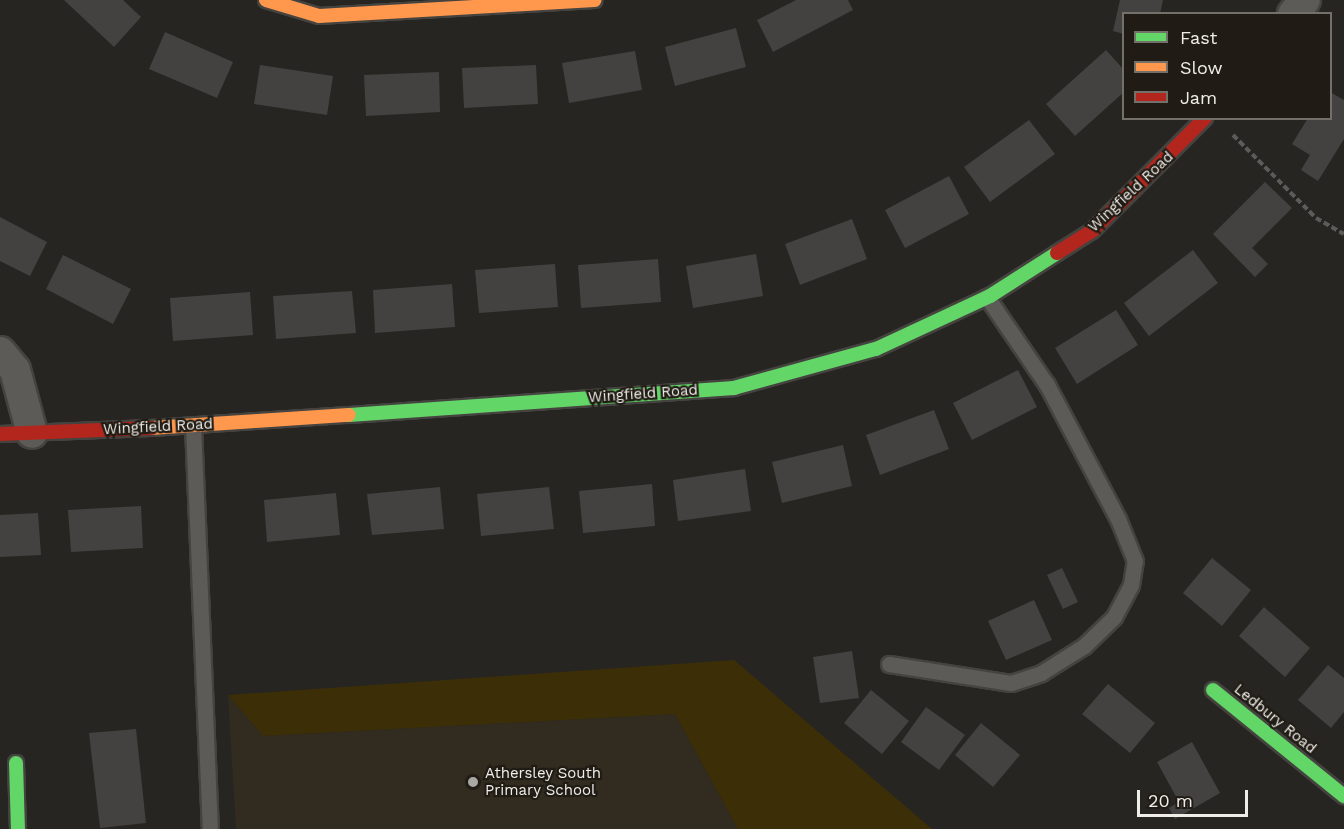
<!DOCTYPE html>
<style>
body{margin:0}
#map{position:relative;width:1344px;height:829px;overflow:hidden;background:#262521;font-family:"Work Sans",sans-serif}
div>[style]{position:absolute}
.built>*{inset:0;background:#312c1f}
.green>*{inset:0;background:#3c2f08}
.building>*{inset:0;background:#434240}
.path>*{height:4px;margin-top:-2px;transform-origin:0;background:repeating-linear-gradient(90deg,#5c5b59 0 6px,transparent 0 9px)}
.roads{filter:drop-shadow(2px 0 #44433f) drop-shadow(-2px 0 #44433f) drop-shadow(0 2px #44433f) drop-shadow(0 -2px #44433f)}
.lane>*{height:15px;margin:-7.5px;padding:0 7.5px;transform-origin:7.5px;border-radius:7.5px;background:#5c5b57}
.street>*{height:30px;margin:-15px;padding:0 15px;transform-origin:15px;border-radius:15px;background:#5c5b57}
.fast>*{height:14px;margin:-7px;padding:0 7px;transform-origin:7px;border-radius:7px;background:#63d668}
.slow>*{height:14px;margin:-7px;padding:0 7px;transform-origin:7px;border-radius:7px;background:#ff974d}
.jam>*{height:14px;margin:-7px;padding:0 7px;transform-origin:7px;border-radius:7px;background:#b3261e}
.dots>*{width:16px;height:16px;translate:-50% -50%;box-sizing:border-box;border:3px solid #201c15;border-radius:50%}
span{translate:-50% -50%;white-space:nowrap;text-align:center;line-height:1.15;-webkit-text-stroke:4.5px #201c15;paint-order:stroke}
.street-label{font-size:15px;color:#efede7}
.poi-label{font-size:15px;color:#efede7}
.left{translate:0 -50%;text-align:left}
.legend{position:absolute;left:1122px;top:12px;width:210px;height:108px;box-sizing:border-box;background:#201c15;border:2px solid #737069;margin:0;padding:8px 10px;list-style:none;font-size:18px;color:#efede7}
.legend li{display:flex;align-items:center;gap:12px;height:30px}
.legend b{width:30px;border:2px solid #737069}
.scale{position:absolute;left:1137px;top:790px;width:111px;height:27px;box-sizing:border-box;border:3px solid #efede7;border-top:0;padding-left:8px;font-size:18px;line-height:21px;white-space:nowrap;color:#efede7;-webkit-text-stroke:4px #201c15;paint-order:stroke}
</style>
<div id="map">
<div class="built">
<i style="clip-path:polygon(228px 695px,263px 736px,675px 714px,738px 829px,236px 829px)"></i>
</div>
<div class="green">
<i style="clip-path:polygon(734px 660px,932px 829px,738px 829px,675px 714px,263px 736px,228px 695px)"></i>
</div>
<div class="building">
<i style="clip-path:polygon(64px 0,123px 0,141px 17px,114px 47px)"></i>
<i style="clip-path:polygon(796px 0,848px 0,853px 10px,773px 52px,757px 20px)"></i>
<i style="clip-path:polygon(1120px 0,1163px 0,1160px 14px,1124px 14px,1124px 34px,1113px 31px)"></i>
<i style="clip-path:polygon(736px 28px,746px 67px,675px 86px,665px 47px)"></i>
<i style="clip-path:polygon(165px 32px,233px 62px,217px 98px,149px 69px)"></i>
<i style="clip-path:polygon(1106px 50px,1124px 70px,1124px 92px,1075px 136px,1046px 104px)"></i>
<i style="clip-path:polygon(635px 51px,642px 90px,569px 103px,562px 63px)"></i>
<i style="clip-path:polygon(260px 65px,333px 76px,327px 115px,254px 104px)"></i>
<i style="clip-path:polygon(536px 65px,538px 104px,464px 108px,462px 68px)"></i>
<i style="clip-path:polygon(439px 72px,440px 112px,366px 116px,364px 75px)"></i>
<i style="clip-path:polygon(1330px 92px,1344px 100px,1344px 139px,1318px 181px,1301px 170px,1310px 155px,1292px 144px,1308px 118px,1330px 118px)"></i>
<i style="clip-path:polygon(1029px 120px,1055px 154px,990px 202px,964px 167px)"></i>
<i style="clip-path:polygon(949px 176px,969px 214px,905px 248px,885px 210px)"></i>
<i style="clip-path:polygon(1265px 182px,1292px 208px,1252px 248px,1268px 264px,1255px 277px,1213px 234px)"></i>
<i style="clip-path:polygon(0 217px,47px 242px,30px 276px,0 261px)"></i>
<i style="clip-path:polygon(852px 219px,867px 259px,800px 285px,785px 244px)"></i>
<i style="clip-path:polygon(1193px 250px,1218px 283px,1149px 336px,1124px 303px)"></i>
<i style="clip-path:polygon(756px 254px,763px 296px,693px 308px,686px 266px)"></i>
<i style="clip-path:polygon(63px 255px,131px 289px,113px 324px,46px 289px)"></i>
<i style="clip-path:polygon(658px 259px,661px 302px,581px 308px,578px 265px)"></i>
<i style="clip-path:polygon(555px 264px,558px 307px,479px 313px,475px 270px)"></i>
<i style="clip-path:polygon(452px 284px,455px 327px,375px 333px,373px 290px)"></i>
<i style="clip-path:polygon(352px 291px,356px 333px,276px 339px,273px 296px)"></i>
<i style="clip-path:polygon(250px 292px,253px 335px,173px 341px,170px 298px)"></i>
<i style="clip-path:polygon(1116px 310px,1138px 345px,1077px 384px,1055px 348px)"></i>
<i style="clip-path:polygon(1018px 370px,1037px 407px,972px 440px,953px 403px)"></i>
<i style="clip-path:polygon(934px 410px,949px 449px,880px 475px,866px 435px)"></i>
<i style="clip-path:polygon(843px 445px,852px 486px,782px 503px,772px 462px)"></i>
<i style="clip-path:polygon(745px 469px,751px 511px,678px 521px,673px 480px)"></i>
<i style="clip-path:polygon(652px 484px,655px 526px,583px 533px,579px 491px)"></i>
<i style="clip-path:polygon(440px 487px,444px 529px,372px 535px,367px 494px)"></i>
<i style="clip-path:polygon(549px 487px,554px 529px,481px 536px,477px 494px)"></i>
<i style="clip-path:polygon(336px 493px,340px 535px,267px 542px,264px 500px)"></i>
<i style="clip-path:polygon(141px 506px,143px 548px,71px 552px,68px 510px)"></i>
<i style="clip-path:polygon(38px 513px,41px 555px,0 557px,0 515px)"></i>
<i style="clip-path:polygon(1212px 558px,1251px 590px,1222px 626px,1183px 593px)"></i>
<i style="clip-path:polygon(1062px 568px,1078px 602px,1063px 609px,1047px 575px)"></i>
<i style="clip-path:polygon(1034px 600px,1052px 640px,1006px 660px,988px 621px)"></i>
<i style="clip-path:polygon(1264px 607px,1310px 648px,1285px 677px,1239px 636px)"></i>
<i style="clip-path:polygon(852px 651px,859px 698px,820px 703px,813px 657px)"></i>
<i style="clip-path:polygon(1328px 665px,1344px 678px,1344px 712px,1331px 728px,1298px 700px)"></i>
<i style="clip-path:polygon(1108px 684px,1155px 723px,1130px 753px,1082px 714px)"></i>
<i style="clip-path:polygon(871px 690px,909px 721px,882px 754px,844px 723px)"></i>
<i style="clip-path:polygon(926px 707px,965px 735px,939px 770px,901px 742px)"></i>
<i style="clip-path:polygon(981px 723px,1020px 755px,993px 787px,955px 755px)"></i>
<i style="clip-path:polygon(136px 729px,146px 823px,100px 828px,89px 733px)"></i>
<i style="clip-path:polygon(1192px 742px,1220px 793px,1175px 819px,1169px 808px,1179px 802px,1157px 762px)"></i>
</div>
<div class="path">
<i style="left:1233px;top:135px;width:117px;rotate:45deg"></i>
<i style="left:1316px;top:218px;width:32px;rotate:30deg"></i>
</div>
<div class="roads">
<div class="lane">
<i style="left:193px;top:426px;width:403px;rotate:87.6deg"></i>
<i style="left:889px;top:664px;width:123px;rotate:8.9deg"></i>
<i style="left:1011px;top:683px;width:32px;rotate:-18deg"></i>
<i style="left:1041px;top:673px;width:51px;rotate:-32.1deg"></i>
<i style="left:1084px;top:646px;width:42px;rotate:-44deg"></i>
<i style="left:1114px;top:617px;width:36px;rotate:-62deg"></i>
<i style="left:1131px;top:585px;width:24px;rotate:-81deg"></i>
<i style="left:1135px;top:561px;width:45px;rotate:-112deg"></i>
<i style="left:1118px;top:519px;width:152px;rotate:-117.9deg"></i>
<i style="left:1047px;top:385px;width:107px;rotate:-124.3deg"></i>
</div>
<div class="street">
<i style="left:1293px;top:14px;width:18px;rotate:-49deg"></i>
<i style="left:0;top:352px;width:23px;rotate:50deg"></i>
<i style="left:15px;top:370px;width:65px;rotate:74.9deg"></i>
</div>
<div class="fast">
<i style="left:349px;top:415px;width:386px;rotate:-4deg"></i>
<i style="left:734px;top:388px;width:147px;rotate:-15.4deg"></i>
<i style="left:876px;top:349px;width:126px;rotate:-24.9deg"></i>
<i style="left:990px;top:296px;width:80px;rotate:-32.7deg"></i>
<i style="left:1213px;top:690px;width:169px;rotate:39deg"></i>
<i style="left:16px;top:763px;width:66px;rotate:88.3deg"></i>
</div>
<div class="slow">
<i style="left:266px;top:0;width:55px;rotate:16.8deg"></i>
<i style="left:319px;top:16px;width:276px;rotate:-3.3deg"></i>
<i style="left:151px;top:428px;width:198px;rotate:-3.8deg"></i>
</div>
<div class="jam">
<i style="left:1057px;top:253px;width:41px;rotate:-32.2deg"></i>
<i style="left:1092px;top:231px;width:160px;rotate:-45deg"></i>
<i style="left:0;top:434px;width:151px;rotate:-2.3deg"></i>
</div>
</div>
<div class="dots">
<i style="left:473px;top:782px;background:#a9a7a2"></i>
</div>
<div class="street-label">
<span style="left:1131px;top:192px;rotate:-43deg">Wingfield Road</span>
<span style="left:643px;top:394px;rotate:-4deg">Wingfield Road</span>
<span style="left:158px;top:427px;rotate:-3deg">Wingfield Road</span>
<span style="left:1275px;top:719px;rotate:39deg">Ledbury Road</span>
</div>
<div class="poi-label">
<span class="left" style="left:485px;top:782px">Athersley South<br>Primary School</span>
</div>
<ul class="legend">
<li><b style="height:8px;background:#63d668"></b>Fast</li>
<li><b style="height:8px;background:#ff974d"></b>Slow</li>
<li><b style="height:8px;background:#b3261e"></b>Jam</li>
</ul>
<div class="scale">20 m</div>
</div>
